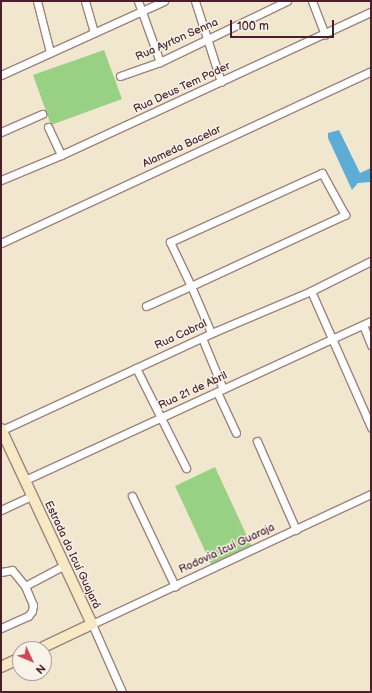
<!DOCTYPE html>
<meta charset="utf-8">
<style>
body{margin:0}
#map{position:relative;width:372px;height:693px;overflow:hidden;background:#f1e7cf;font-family:"Balsamiq Sans",sans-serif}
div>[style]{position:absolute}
.green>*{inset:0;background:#99d184}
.water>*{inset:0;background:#5cacd6}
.roads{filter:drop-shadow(1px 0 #9e837d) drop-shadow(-1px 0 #9e837d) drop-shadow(0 1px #9e837d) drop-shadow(0 -1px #9e837d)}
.street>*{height:7px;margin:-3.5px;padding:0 3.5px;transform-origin:3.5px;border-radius:3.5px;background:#fff}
.secondary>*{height:10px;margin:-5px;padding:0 5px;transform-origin:5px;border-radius:5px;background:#f6e9c3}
span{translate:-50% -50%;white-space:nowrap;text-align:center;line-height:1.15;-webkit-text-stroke:3px #f7f3e8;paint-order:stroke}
.street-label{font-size:11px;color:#4a1f2b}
.frame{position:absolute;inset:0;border:2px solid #4a1f2b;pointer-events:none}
.north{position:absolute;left:12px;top:641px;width:40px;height:40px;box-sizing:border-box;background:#f7f3e8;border:1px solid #b29e9c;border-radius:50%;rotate:134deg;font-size:11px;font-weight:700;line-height:16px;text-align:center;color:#4a1f2b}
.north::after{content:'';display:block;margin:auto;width:14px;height:18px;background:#d1495b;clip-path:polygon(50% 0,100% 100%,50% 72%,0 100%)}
.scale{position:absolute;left:230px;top:20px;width:104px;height:18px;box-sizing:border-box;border:2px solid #4a1f2b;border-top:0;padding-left:5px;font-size:12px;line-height:14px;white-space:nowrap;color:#4a1f2b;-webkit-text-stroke:3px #f7f3e8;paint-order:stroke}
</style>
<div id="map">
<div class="green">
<i style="clip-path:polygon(104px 50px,122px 99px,51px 125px,33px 75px)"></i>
<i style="clip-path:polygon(215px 467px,252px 547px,212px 566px,175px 486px)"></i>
</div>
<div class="water">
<i style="clip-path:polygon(339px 130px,360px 173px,371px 168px,371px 182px,358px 183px,352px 190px,328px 138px,328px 133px)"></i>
</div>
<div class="roads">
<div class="street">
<i style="left:37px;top:1px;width:53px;rotate:75.7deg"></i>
<i style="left:85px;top:1px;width:33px;rotate:74deg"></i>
<i style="left:138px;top:1px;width:65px;rotate:70.2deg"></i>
<i style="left:195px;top:1px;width:85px;rotate:72.2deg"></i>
<i style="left:312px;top:1px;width:36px;rotate:69deg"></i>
<i style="left:1px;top:75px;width:179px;rotate:-24.4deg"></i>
<i style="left:120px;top:76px;width:42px;rotate:-19.3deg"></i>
<i style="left:160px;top:62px;width:141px;rotate:-25.7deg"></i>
<i style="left:48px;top:127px;width:31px;rotate:65deg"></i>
<i style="left:1px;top:132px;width:45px;rotate:-23.7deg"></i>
<i style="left:1px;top:180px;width:65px;rotate:-22.6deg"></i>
<i style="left:61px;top:155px;width:341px;rotate:-24.8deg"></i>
<i style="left:1px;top:243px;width:408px;rotate:-24.9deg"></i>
<i style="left:311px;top:291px;width:149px;rotate:66.2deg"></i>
<i style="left:146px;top:306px;width:49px;rotate:-24deg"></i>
<i style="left:191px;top:286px;width:170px;rotate:-24.8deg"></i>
<i style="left:345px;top:215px;width:48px;rotate:-118.7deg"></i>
<i style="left:322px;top:173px;width:167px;rotate:155.6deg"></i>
<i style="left:170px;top:242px;width:49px;rotate:64.5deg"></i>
<i style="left:191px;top:286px;width:51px;rotate:66.9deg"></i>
<i style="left:363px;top:325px;width:22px;rotate:68deg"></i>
<i style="left:202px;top:338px;width:55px;rotate:67.6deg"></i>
<i style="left:136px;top:368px;width:112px;rotate:63.4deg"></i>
<i style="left:217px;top:392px;width:45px;rotate:65.1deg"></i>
<i style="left:2px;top:430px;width:234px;rotate:-24.8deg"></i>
<i style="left:214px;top:332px;width:105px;rotate:-22.9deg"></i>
<i style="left:311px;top:291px;width:67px;rotate:-26.6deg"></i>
<i style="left:257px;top:441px;width:97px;rotate:66.3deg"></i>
<i style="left:25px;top:480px;width:381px;rotate:-24.7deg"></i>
<i style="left:132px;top:496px;width:100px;rotate:64.5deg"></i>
<i style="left:1px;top:510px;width:33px;rotate:-25deg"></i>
<i style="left:1px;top:572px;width:11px;rotate:-10deg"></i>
<i style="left:12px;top:570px;width:21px;rotate:51deg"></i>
<i style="left:25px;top:586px;width:43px;rotate:-27.8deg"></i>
<i style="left:1px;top:628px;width:30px;rotate:-24deg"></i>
<i style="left:28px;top:616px;width:6px;rotate:-51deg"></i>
<i style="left:32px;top:611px;width:6px;rotate:-81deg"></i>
<i style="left:33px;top:605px;width:21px;rotate:-113deg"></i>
<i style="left:122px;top:692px;width:74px;rotate:-113.8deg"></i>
<i style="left:92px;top:624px;width:308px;rotate:-25deg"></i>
</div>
<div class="secondary">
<i style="left:1px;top:429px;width:215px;rotate:65deg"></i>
<i style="left:92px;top:624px;width:59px;rotate:154.7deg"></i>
<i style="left:1px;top:667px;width:21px;rotate:-25deg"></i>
</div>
</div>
<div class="street-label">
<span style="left:177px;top:40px;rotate:-24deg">Rua Ayrton Senna</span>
<span style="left:182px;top:88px;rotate:-25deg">Rua Deus Tem Poder</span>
<span style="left:182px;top:147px;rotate:-25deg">Alameda Bacelar</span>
<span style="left:181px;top:335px;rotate:-25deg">Rua Cabral</span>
<span style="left:193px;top:391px;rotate:-25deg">Rua 21 de Abril</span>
<span style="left:227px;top:549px;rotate:-25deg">Rodovia Icui Guaraja</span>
<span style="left:72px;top:555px;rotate:65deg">Estrada do Icuí Guajará</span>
</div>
<div class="frame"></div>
<div class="north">N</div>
<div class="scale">100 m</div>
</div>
